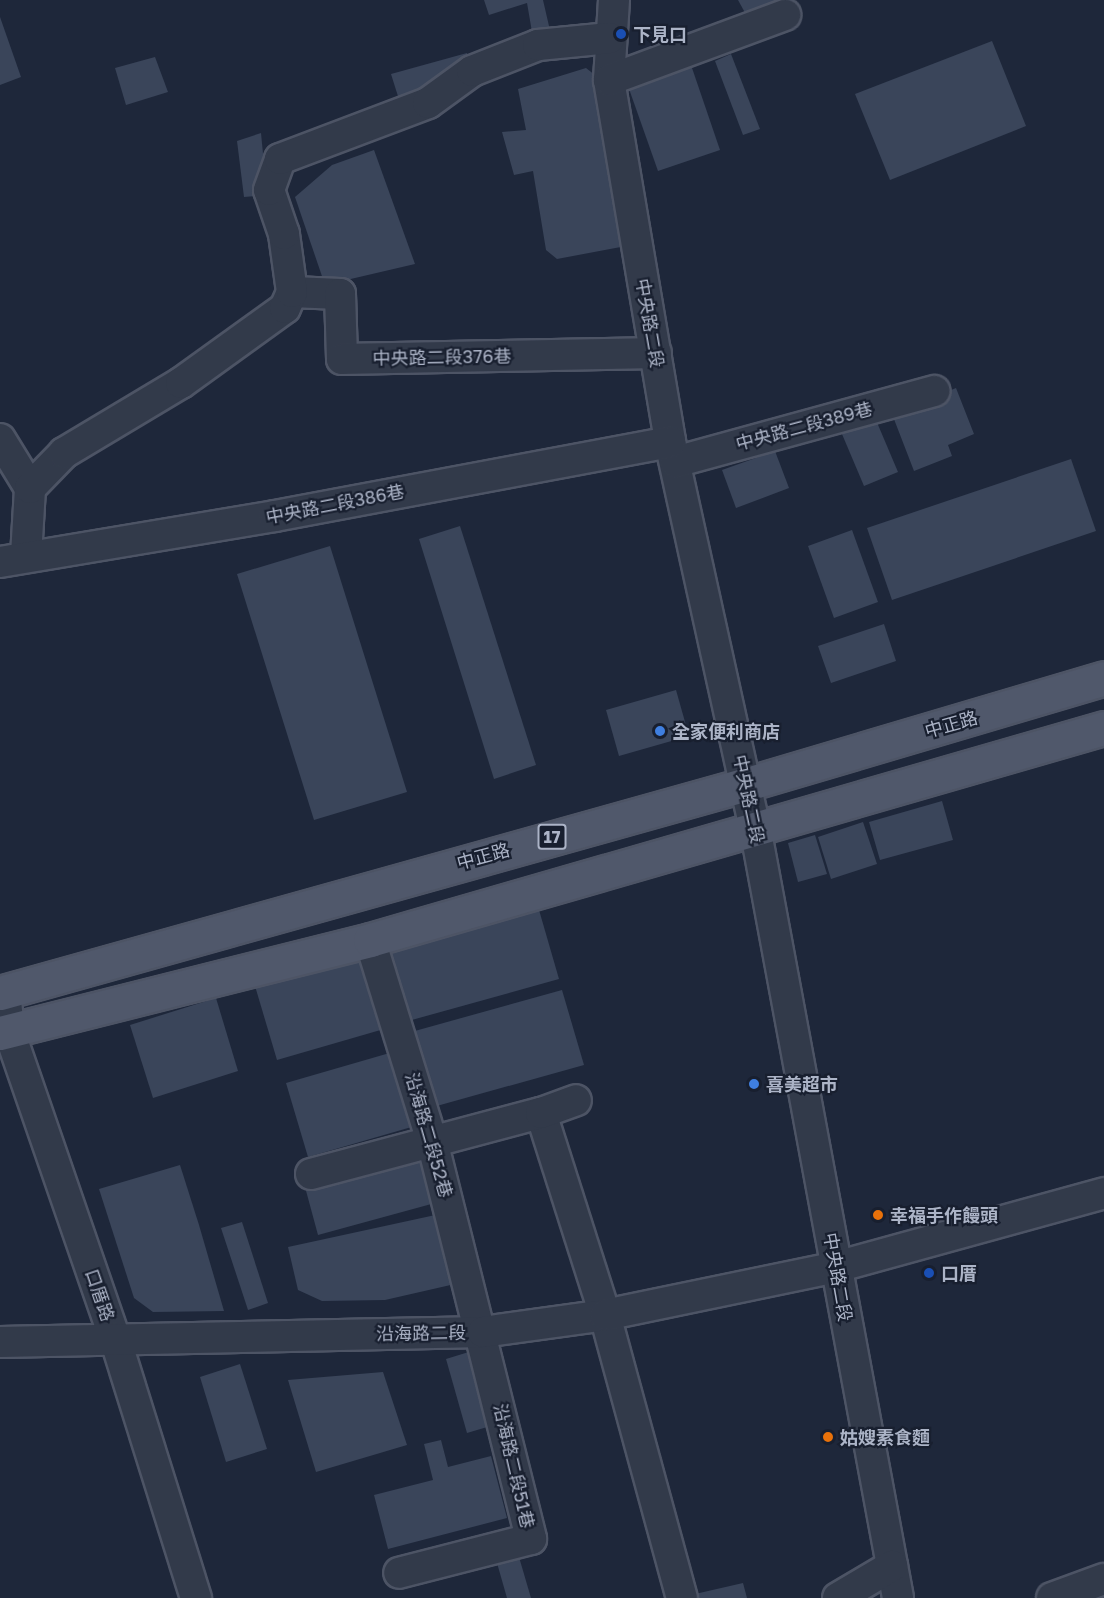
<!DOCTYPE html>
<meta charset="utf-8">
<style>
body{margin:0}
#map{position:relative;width:1104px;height:1598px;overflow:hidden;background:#1e273a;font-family:"Golos Text","Noto Sans TC",sans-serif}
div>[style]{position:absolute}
.building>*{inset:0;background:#3a455a}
.roads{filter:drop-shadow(2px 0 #4d5465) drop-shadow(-2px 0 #4d5465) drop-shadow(0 2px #4d5465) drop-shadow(0 -2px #4d5465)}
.minor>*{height:30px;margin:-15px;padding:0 15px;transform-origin:15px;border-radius:15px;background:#323a4a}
.major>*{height:33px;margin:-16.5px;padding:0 16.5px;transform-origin:16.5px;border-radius:16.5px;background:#50586b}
.dots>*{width:16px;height:16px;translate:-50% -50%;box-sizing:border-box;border:3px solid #181f2f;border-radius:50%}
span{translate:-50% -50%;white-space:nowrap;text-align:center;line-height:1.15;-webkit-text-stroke:4.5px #181f2f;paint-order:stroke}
.shield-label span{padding:2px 4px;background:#181f2f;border:2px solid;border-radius:4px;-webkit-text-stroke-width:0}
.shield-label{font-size:16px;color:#acb4c7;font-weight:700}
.poi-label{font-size:18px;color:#acb4c7;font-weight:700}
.left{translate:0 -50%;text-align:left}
.street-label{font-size:18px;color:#acb4c7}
</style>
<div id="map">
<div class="building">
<i style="clip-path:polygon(484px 0,543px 0,555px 52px,536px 55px,527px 3px,489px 15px)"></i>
<i style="clip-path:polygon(738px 0,780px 0,781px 3px,749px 20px)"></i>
<i style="clip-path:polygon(0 17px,21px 77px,0 85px)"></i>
<i style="clip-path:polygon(992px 41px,1026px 126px,890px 180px,855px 94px)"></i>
<i style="clip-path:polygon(467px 53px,473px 89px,402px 109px,391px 74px)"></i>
<i style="clip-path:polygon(731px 54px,760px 129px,743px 135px,715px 61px)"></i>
<i style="clip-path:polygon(155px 57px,168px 92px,126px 105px,115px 68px)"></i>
<i style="clip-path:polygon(691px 65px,720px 150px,658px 171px,628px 86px)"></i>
<i style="clip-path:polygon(586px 68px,600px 79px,626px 246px,557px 259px,546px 250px,533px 171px,514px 175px,502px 132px,526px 130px,518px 89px)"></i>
<i style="clip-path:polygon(261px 133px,267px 195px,244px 197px,237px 141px)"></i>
<i style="clip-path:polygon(374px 150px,415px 264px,325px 285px,295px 197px,332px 165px)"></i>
<i style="clip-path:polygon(956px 388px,974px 434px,948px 445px,952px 456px,914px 471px,892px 414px)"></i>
<i style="clip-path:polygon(873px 413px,898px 472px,864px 486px,839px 427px)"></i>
<i style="clip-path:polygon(775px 451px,789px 488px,736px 508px,722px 470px)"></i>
<i style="clip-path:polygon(1071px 459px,1096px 531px,892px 600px,867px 528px)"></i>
<i style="clip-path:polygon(460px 526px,536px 765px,494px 779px,419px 539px)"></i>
<i style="clip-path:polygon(852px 530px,878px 602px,834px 618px,808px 546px)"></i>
<i style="clip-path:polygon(330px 546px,407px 792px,314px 820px,237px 574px)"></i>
<i style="clip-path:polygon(884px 624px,896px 661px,831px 683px,818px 646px)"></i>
<i style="clip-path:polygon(676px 690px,689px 736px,619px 756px,606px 710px)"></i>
<i style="clip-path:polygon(942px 801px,953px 840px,880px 860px,869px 822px)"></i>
<i style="clip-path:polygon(863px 822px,877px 864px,831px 879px,818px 837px)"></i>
<i style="clip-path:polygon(815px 835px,827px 874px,798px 882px,788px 843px)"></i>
<i style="clip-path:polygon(537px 903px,559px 979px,401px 1023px,379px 948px)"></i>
<i style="clip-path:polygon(362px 955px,384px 1029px,277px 1060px,255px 986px)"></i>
<i style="clip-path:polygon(562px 990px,584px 1065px,426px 1109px,404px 1034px)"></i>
<i style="clip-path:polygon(216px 998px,238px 1071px,153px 1098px,130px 1025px)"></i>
<i style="clip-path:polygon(393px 1052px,415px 1126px,308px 1157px,286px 1083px)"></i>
<i style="clip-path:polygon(422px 1155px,435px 1203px,318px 1235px,305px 1187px)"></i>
<i style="clip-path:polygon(180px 1165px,199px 1225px,224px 1311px,153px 1312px,134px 1298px,99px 1189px)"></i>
<i style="clip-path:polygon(440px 1214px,455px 1284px,385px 1300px,322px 1301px,298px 1290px,288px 1247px)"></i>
<i style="clip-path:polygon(242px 1222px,268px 1303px,248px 1310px,221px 1228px)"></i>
<i style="clip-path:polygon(472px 1351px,494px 1425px,467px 1433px,446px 1359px)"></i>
<i style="clip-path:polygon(240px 1364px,267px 1449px,226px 1462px,200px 1377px)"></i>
<i style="clip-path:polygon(383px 1372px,407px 1445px,316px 1472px,288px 1380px)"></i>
<i style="clip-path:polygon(441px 1440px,448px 1467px,491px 1456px,507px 1518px,388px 1549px,374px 1495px,433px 1480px,424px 1444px)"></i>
<i style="clip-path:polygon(519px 1557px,531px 1598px,507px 1598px,497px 1563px)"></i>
<i style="clip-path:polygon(743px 1583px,747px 1598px,696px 1598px,695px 1594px)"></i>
</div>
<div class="roads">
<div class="minor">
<i style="left:614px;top:0;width:80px;rotate:93.6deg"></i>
<i style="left:609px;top:80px;width:367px;rotate:80.4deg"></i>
<i style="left:670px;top:442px;width:394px;rotate:77.6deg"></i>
<i style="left:755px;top:827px;width:784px;rotate:79.49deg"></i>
<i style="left:609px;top:80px;width:188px;rotate:-20.3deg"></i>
<i style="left:292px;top:292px;width:48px;rotate:2.4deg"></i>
<i style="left:340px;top:294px;width:65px;rotate:88.2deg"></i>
<i style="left:342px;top:359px;width:314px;rotate:-1.1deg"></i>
<i style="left:0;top:439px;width:57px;rotate:58.5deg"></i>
<i style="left:675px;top:462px;width:269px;rotate:-15.3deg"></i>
<i style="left:26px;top:556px;width:68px;rotate:-86.6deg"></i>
<i style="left:30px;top:488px;width:49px;rotate:-45.8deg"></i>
<i style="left:64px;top:453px;width:136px;rotate:-30.9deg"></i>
<i style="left:181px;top:383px;width:128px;rotate:-35.8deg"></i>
<i style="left:285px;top:308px;width:17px;rotate:-66deg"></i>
<i style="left:292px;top:292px;width:59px;rotate:-97.9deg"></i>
<i style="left:284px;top:234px;width:46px;rotate:-108.8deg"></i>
<i style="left:269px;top:190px;width:33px;rotate:-70deg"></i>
<i style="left:280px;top:159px;width:158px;rotate:-20.7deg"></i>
<i style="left:428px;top:103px;width:54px;rotate:-36deg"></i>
<i style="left:472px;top:71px;width:71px;rotate:-21.5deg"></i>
<i style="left:538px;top:45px;width:72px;rotate:-5.6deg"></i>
<i style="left:0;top:562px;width:279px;rotate:-9.5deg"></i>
<i style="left:275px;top:516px;width:402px;rotate:-10.6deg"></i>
<i style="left:370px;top:940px;width:210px;rotate:72.9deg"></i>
<i style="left:432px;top:1141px;width:410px;rotate:76deg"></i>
<i style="left:531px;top:1539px;width:136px;rotate:165.6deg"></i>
<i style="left:5px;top:992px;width:39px;rotate:84deg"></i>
<i style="left:9px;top:1031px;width:325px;rotate:71deg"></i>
<i style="left:115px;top:1338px;width:272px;rotate:72.7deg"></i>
<i style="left:541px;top:1113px;width:212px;rotate:72.4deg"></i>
<i style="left:605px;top:1315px;width:293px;rotate:74.8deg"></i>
<i style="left:311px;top:1174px;width:238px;rotate:-14.9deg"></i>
<i style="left:541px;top:1113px;width:37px;rotate:-20deg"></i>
<i style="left:0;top:1342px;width:483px;rotate:-1.2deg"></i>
<i style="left:483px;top:1332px;width:123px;rotate:-7.9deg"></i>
<i style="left:605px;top:1315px;width:236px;rotate:-11.7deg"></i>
<i style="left:836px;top:1267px;width:278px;rotate:-15.4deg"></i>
<i style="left:838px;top:1598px;width:63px;rotate:-30.7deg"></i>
<i style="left:1052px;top:1598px;width:55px;rotate:-20.1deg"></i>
</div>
<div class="major">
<i style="left:0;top:993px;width:776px;rotate:-15.63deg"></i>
<i style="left:747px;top:784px;width:372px;rotate:-16.5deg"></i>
<i style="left:0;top:1033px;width:382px;rotate:-14.1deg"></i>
<i style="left:370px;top:940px;width:764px;rotate:-16.11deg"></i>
</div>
</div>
<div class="dots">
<i style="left:621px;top:34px;background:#1a4fb4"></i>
<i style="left:660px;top:731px;background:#3f7fe0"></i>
<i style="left:754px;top:1084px;background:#3f7fe0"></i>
<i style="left:878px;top:1215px;background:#e8710a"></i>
<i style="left:929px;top:1273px;background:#1a4fb4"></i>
<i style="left:828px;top:1437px;background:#e8710a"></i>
</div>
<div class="shield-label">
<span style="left:552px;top:837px">17</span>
</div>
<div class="poi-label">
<span class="left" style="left:633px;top:34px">下見口</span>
<span class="left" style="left:672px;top:731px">全家便利商店</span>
<span class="left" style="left:766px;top:1084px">喜美超市</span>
<span class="left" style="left:890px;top:1215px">幸福手作饅頭</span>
<span class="left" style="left:941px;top:1273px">口厝</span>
<span class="left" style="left:840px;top:1437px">姑嫂素食麵</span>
</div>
<div class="street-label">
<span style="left:650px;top:323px;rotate:80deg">中央路二段</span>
<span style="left:442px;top:357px;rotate:-1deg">中央路二段376巷</span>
<span style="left:804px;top:426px;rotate:-15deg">中央路二段389巷</span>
<span style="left:335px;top:504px;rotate:-11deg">中央路二段386巷</span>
<span style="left:951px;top:724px;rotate:-16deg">中正路</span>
<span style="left:749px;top:799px;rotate:78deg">中央路二段</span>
<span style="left:483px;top:856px;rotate:-15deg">中正路</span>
<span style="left:429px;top:1135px;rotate:74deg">沿海路二段52巷</span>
<span style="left:838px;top:1277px;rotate:80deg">中央路二段</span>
<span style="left:100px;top:1295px;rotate:71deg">口厝路</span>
<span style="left:421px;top:1333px;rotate:-1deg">沿海路二段</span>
<span style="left:514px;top:1466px;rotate:77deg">沿海路二段51巷</span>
</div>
</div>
